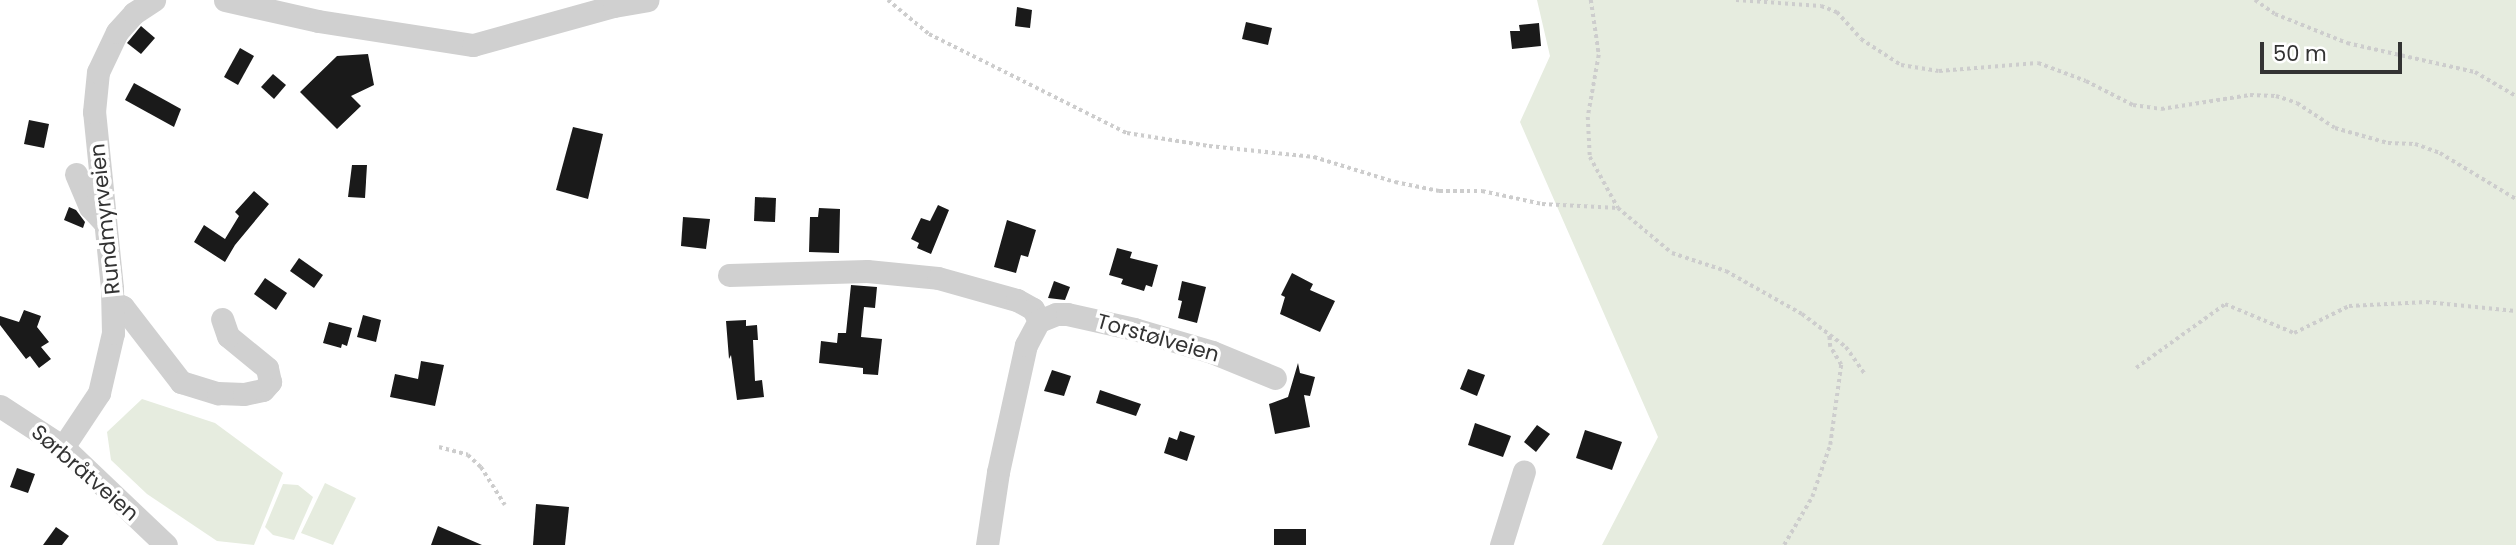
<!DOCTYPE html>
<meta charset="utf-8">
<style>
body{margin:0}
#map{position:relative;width:2516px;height:545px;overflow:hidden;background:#fff;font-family:Poppins,sans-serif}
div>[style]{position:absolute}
.green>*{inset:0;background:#e6ecdf}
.building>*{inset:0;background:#1a1a1a}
.path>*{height:3.5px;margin-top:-1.75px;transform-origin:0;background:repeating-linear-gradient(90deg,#cdcdcd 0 3.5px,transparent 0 7px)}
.minor>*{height:23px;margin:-11.5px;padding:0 11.5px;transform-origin:11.5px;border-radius:11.5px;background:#d0d0d0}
span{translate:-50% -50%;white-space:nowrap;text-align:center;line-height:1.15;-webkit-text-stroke:7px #fff;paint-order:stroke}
.street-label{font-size:21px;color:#333}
.scale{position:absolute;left:2260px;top:42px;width:142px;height:32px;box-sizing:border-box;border:4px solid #333;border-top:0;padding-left:9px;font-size:21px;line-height:24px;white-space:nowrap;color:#333;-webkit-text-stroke:5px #fff;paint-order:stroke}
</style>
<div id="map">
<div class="green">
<i style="clip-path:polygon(1537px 0,2516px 0,2516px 545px,1602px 545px,1658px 437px,1520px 122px,1550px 56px)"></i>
<i style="clip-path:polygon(142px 399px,215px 423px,283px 473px,254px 545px,217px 541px,147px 494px,111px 460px,107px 432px)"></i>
<i style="clip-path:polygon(325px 483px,356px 498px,333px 545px,301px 533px)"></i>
<i style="clip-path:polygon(283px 484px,298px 485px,313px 497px,294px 540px,273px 535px,265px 527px)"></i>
</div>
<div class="building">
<i style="clip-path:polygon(1017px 7px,1032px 10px,1030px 28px,1015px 26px)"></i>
<i style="clip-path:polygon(1246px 22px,1272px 28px,1268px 45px,1242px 39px)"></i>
<i style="clip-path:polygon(1539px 23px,1541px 46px,1512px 49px,1510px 31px,1520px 31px,1519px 25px)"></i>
<i style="clip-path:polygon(141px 26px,155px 38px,141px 54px,127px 43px)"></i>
<i style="clip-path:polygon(240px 48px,254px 56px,238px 85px,224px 77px)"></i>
<i style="clip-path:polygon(368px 54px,374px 85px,351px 96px,361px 106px,337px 129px,300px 92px,337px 56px)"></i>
<i style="clip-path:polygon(273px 74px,286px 85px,274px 99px,261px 87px)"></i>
<i style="clip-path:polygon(134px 83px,181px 109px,174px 127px,125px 100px)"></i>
<i style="clip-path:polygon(29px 120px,49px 124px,44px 148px,24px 144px)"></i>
<i style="clip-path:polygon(573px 127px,603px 134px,588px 199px,556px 190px)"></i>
<i style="clip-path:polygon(352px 165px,367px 165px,365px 198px,348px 197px)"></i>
<i style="clip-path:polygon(254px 191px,269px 204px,235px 245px,225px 262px,194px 242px,204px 225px,225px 239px,239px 216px,235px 212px)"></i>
<i style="clip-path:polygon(755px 197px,776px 198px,775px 222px,754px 221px)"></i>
<i style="clip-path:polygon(938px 205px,949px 210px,931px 254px,917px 248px,919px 243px,911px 239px,921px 218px,930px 221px)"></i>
<i style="clip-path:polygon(69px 207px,76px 210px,85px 222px,83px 228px,64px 220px)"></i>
<i style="clip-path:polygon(819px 208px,840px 209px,839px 253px,809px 252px,810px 217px,818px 217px)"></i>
<i style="clip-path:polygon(683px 217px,710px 219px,706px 249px,681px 246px)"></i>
<i style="clip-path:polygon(1007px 220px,1036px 230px,1028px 257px,1021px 255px,1016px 273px,994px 267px)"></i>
<i style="clip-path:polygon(1117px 248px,1132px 252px,1130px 258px,1158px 265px,1152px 287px,1146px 285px,1144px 291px,1121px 284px,1123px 279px,1109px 275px)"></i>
<i style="clip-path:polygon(299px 258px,323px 275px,314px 288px,290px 271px)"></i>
<i style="clip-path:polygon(1292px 273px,1313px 284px,1310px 290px,1335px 301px,1320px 332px,1280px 314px,1285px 297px,1281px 295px)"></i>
<i style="clip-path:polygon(265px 278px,287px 293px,276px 310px,254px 294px)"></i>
<i style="clip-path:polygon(1054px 281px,1070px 287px,1065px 300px,1048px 298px)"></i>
<i style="clip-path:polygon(1182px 281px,1206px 287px,1197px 323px,1178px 318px,1182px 301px,1178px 300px)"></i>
<i style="clip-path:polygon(851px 285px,877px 287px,875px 308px,864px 307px,861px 337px,882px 339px,878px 375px,863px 374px,863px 368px,819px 363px,821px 341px,837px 343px,838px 333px,846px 333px)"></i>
<i style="clip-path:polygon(24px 310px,41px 316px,37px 327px,49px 342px,41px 347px,51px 359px,39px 368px,30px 356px,26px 359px,0 325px,0 316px,19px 322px)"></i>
<i style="clip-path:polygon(363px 315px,381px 320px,376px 342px,357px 337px)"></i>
<i style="clip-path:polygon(746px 320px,746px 326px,757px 325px,758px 340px,753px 340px,755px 381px,762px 380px,764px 397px,737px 400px,731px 355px,729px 359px,726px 321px)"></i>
<i style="clip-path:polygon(329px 322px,352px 328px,347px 346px,342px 344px,341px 348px,323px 343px)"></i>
<i style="clip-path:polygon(421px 361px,444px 365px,435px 406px,390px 397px,395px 374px,418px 379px)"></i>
<i style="clip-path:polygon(1298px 363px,1300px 373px,1315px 377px,1310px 396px,1304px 395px,1310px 427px,1275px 434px,1269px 404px,1288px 397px)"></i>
<i style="clip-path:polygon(1468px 369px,1485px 375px,1477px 396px,1460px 389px)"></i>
<i style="clip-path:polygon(1052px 370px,1071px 376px,1064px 396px,1044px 391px)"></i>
<i style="clip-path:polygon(1100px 390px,1141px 404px,1136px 416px,1096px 403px)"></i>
<i style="clip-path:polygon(1475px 423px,1511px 436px,1503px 457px,1468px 445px)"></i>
<i style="clip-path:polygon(1537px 425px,1550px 434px,1536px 452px,1524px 442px)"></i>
<i style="clip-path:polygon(1585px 430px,1622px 442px,1612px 470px,1576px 458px)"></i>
<i style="clip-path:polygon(1180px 431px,1195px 436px,1187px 461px,1164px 453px,1169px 437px,1177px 440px)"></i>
<i style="clip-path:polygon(17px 468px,35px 474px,28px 493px,10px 487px)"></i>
<i style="clip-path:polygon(536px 504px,569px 507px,565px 545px,533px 545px)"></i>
<i style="clip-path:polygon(438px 526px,482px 545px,431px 545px)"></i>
<i style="clip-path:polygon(56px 527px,69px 536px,62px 545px,43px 545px)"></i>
<i style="clip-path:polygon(1274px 529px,1306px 529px,1306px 545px,1274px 545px)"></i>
</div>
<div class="path">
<i style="left:888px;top:0;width:53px;rotate:39.7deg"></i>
<i style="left:929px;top:34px;width:221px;rotate:26.6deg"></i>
<i style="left:1127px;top:133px;width:83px;rotate:9deg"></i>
<i style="left:1209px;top:146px;width:106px;rotate:6deg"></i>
<i style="left:1314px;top:157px;width:85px;rotate:17.2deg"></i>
<i style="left:1395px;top:182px;width:45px;rotate:11.6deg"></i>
<i style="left:1439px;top:191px;width:43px"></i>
<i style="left:1482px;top:191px;width:61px;rotate:12.2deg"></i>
<i style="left:1542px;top:204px;width:76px;rotate:3deg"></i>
<i style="left:1591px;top:0;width:56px;rotate:81.7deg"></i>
<i style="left:1599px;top:55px;width:63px;rotate:100.1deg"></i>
<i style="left:1588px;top:117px;width:40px;rotate:87.1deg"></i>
<i style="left:1590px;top:157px;width:58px;rotate:61.2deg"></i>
<i style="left:1618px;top:208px;width:70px;rotate:39.8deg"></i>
<i style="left:1672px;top:253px;width:57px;rotate:18.4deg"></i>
<i style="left:1726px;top:271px;width:87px;rotate:29.5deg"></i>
<i style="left:1802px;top:314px;width:55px;rotate:36.9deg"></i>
<i style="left:1846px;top:347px;width:32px;rotate:55deg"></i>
<i style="left:1736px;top:0;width:85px;rotate:4deg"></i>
<i style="left:1821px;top:6px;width:17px;rotate:21deg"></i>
<i style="left:1837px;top:12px;width:36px;rotate:48deg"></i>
<i style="left:1861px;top:39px;width:48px;rotate:33deg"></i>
<i style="left:1901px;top:65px;width:38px;rotate:9deg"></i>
<i style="left:1939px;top:71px;width:99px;rotate:-4.6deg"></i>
<i style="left:2038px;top:63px;width:51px;rotate:20.6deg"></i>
<i style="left:2086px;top:81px;width:53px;rotate:27.1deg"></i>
<i style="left:2133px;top:105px;width:28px;rotate:8deg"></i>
<i style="left:2161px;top:109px;width:90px;rotate:-8.9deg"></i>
<i style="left:2250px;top:95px;width:26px;rotate:2deg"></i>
<i style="left:2276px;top:96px;width:22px;rotate:18deg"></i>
<i style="left:2297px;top:103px;width:45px;rotate:33.3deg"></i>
<i style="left:2335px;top:128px;width:55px;rotate:15.8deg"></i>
<i style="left:2388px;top:143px;width:27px;rotate:2deg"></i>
<i style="left:2415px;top:144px;width:27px;rotate:20deg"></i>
<i style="left:2440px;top:153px;width:89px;rotate:31.2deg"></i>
<i style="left:2255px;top:0;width:24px;rotate:35deg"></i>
<i style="left:2275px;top:14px;width:78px;rotate:21.9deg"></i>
<i style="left:2347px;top:43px;width:131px;rotate:12.8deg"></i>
<i style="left:2475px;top:72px;width:48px;rotate:30.3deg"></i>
<i style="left:2136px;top:368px;width:110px;rotate:-35.7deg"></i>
<i style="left:2225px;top:304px;width:75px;rotate:22.8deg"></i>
<i style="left:2294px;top:333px;width:61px;rotate:-26.1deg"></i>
<i style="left:2349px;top:306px;width:77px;rotate:-3deg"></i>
<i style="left:2426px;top:302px;width:90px;rotate:5.7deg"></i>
<i style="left:439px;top:447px;width:30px;rotate:15deg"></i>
<i style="left:468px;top:455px;width:18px;rotate:43deg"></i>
<i style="left:481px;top:467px;width:45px;rotate:57.7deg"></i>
<i style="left:1784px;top:545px;width:56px;rotate:-59.7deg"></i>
<i style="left:1812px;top:497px;width:55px;rotate:-70.9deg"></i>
<i style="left:1830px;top:445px;width:81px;rotate:-82.2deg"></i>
<i style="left:1841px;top:365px;width:21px;rotate:-121deg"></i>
<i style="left:1830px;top:347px;width:11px;rotate:-95deg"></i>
</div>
<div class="minor">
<i style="left:225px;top:0;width:95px;rotate:12.7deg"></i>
<i style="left:318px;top:21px;width:157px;rotate:8.8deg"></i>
<i style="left:473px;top:45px;width:146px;rotate:-15.5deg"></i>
<i style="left:614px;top:6px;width:34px;rotate:-10deg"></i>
<i style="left:76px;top:174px;width:36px;rotate:67deg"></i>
<i style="left:90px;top:207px;width:19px;rotate:47deg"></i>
<i style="left:729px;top:275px;width:138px;rotate:-1.7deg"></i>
<i style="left:867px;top:271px;width:71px;rotate:5.6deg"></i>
<i style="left:938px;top:278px;width:82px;rotate:15.6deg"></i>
<i style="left:1017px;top:300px;width:18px;rotate:29deg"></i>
<i style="left:1033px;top:309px;width:13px;rotate:63deg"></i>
<i style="left:113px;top:302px;width:11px;rotate:27deg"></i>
<i style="left:123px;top:307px;width:95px;rotate:52.3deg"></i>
<i style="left:181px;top:382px;width:39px;rotate:17deg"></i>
<i style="left:218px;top:393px;width:26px;rotate:2deg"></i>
<i style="left:244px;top:394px;width:19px;rotate:-12deg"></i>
<i style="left:263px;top:390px;width:11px;rotate:-49deg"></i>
<i style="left:270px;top:382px;width:14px;rotate:-102deg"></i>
<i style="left:267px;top:368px;width:50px;rotate:-140.6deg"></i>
<i style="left:228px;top:336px;width:18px;rotate:-109deg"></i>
<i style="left:0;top:406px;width:75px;rotate:33.1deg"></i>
<i style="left:63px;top:447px;width:142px;rotate:43.6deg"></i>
<i style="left:63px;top:447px;width:65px;rotate:-56.3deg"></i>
<i style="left:99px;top:393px;width:62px;rotate:-76.9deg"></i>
<i style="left:113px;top:333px;width:45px;rotate:-91.3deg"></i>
<i style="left:112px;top:288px;width:177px;rotate:-95.8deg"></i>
<i style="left:94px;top:112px;width:40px;rotate:-84.3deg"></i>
<i style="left:98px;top:72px;width:44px;rotate:-64.6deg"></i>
<i style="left:117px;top:32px;width:25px;rotate:-48deg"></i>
<i style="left:134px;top:13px;width:24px;rotate:-33deg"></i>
<i style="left:987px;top:545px;width:74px;rotate:-81.4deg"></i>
<i style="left:998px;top:472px;width:130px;rotate:-77.6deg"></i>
<i style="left:1026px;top:345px;width:27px;rotate:-62deg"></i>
<i style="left:1039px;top:321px;width:18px;rotate:-22deg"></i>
<i style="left:1056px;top:314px;width:11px"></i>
<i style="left:1067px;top:314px;width:69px;rotate:12.6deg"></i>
<i style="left:1134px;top:329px;width:81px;rotate:16.4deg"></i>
<i style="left:1212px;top:352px;width:68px;rotate:22.4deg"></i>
<i style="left:1501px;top:545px;width:77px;rotate:-72.7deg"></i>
</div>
<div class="street-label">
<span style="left:105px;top:219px;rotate:-96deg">Rundmyrveien</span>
<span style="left:1158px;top:338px;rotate:16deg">Torstølveien</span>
<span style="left:85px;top:473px;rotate:41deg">Sørbråtveien</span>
</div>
<div class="scale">50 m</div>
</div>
